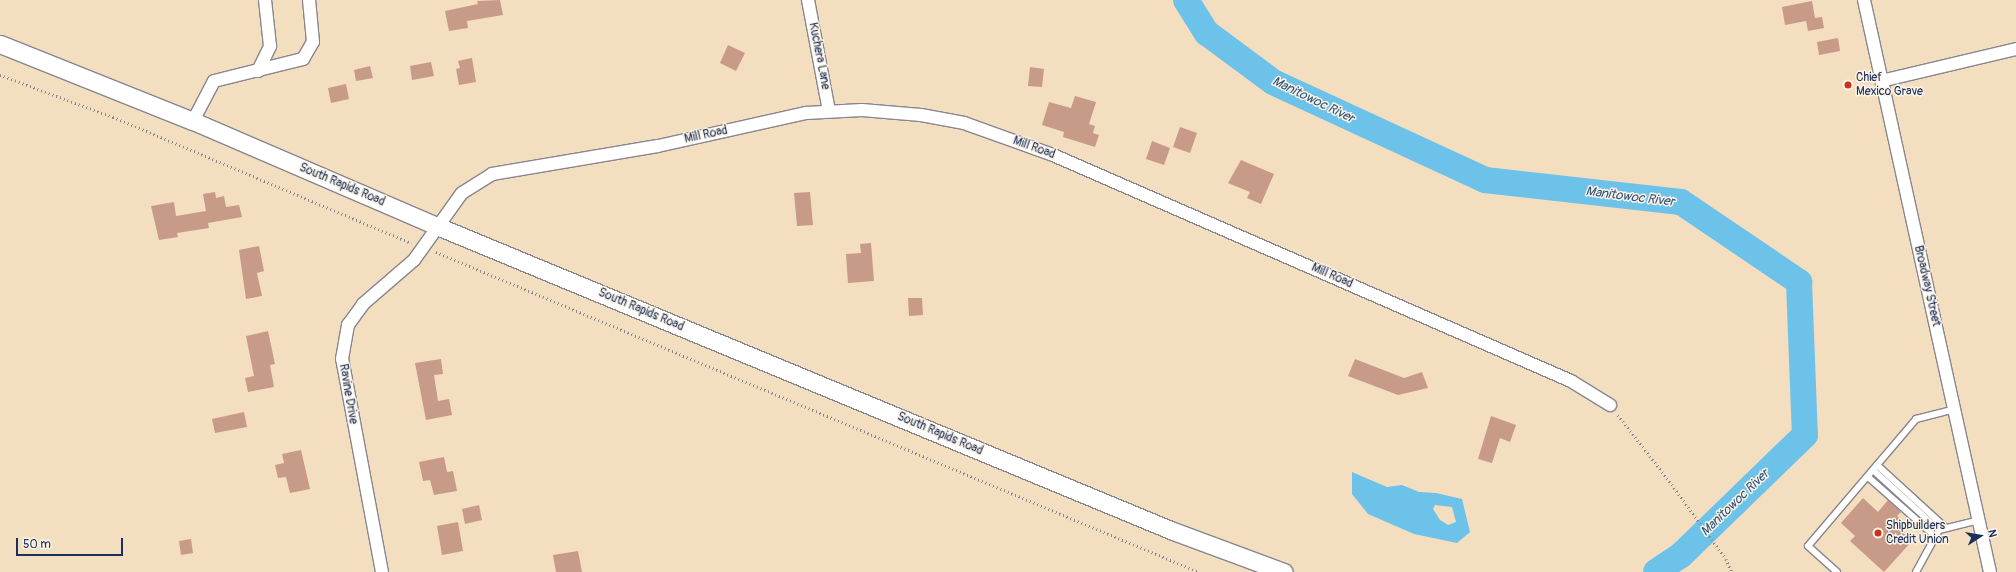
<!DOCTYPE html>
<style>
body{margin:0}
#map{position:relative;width:2016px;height:572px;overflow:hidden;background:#f3dec0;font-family:Pangolin,sans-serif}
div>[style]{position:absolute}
.water>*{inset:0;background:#6dc2ea}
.river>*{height:26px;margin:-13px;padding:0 13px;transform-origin:13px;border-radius:13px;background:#6dc2ea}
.building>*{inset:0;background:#c89a88}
.path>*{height:2.5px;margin-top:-1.25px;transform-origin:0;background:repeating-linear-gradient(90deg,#87868f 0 1px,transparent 0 4px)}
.roads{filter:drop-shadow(1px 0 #87868f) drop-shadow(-1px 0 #87868f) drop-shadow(0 1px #87868f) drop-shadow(0 -1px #87868f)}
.service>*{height:6px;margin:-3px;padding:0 3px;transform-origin:3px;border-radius:3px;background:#fff}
.minor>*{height:12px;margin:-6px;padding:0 6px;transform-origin:6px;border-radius:6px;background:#fff}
.secondary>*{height:17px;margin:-8.5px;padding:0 8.5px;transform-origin:8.5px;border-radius:8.5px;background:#fff}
.dots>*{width:11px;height:11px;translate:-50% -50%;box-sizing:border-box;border:2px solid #fcf5e5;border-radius:50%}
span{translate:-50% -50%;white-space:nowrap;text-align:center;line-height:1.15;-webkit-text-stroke:3px #fcf5e5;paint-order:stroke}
.street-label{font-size:12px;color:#1b2f5e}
.poi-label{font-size:12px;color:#1b2f5e}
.left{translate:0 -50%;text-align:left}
.water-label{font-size:13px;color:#305481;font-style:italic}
.north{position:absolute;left:1960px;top:516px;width:40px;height:40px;-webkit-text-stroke:3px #fcf5e5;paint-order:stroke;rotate:78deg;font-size:11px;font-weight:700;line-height:16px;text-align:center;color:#1b2f5e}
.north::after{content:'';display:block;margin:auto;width:14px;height:18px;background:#1b2f5e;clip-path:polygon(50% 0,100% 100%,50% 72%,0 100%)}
.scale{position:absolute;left:16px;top:538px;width:107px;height:18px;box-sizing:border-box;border:2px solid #1b2f5e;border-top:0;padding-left:5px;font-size:12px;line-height:14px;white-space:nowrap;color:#1b2f5e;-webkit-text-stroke:3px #fcf5e5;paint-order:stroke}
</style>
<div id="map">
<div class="water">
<i style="clip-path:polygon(evenodd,1352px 472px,1387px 487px,1402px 485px,1419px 492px,1436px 493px,1462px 499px,1470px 532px,1457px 543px,1414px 534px,1368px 514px,1352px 494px,1352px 472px,1435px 505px,1452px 507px,1456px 522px,1448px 525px,1440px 520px,1433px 509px,1435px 505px)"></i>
</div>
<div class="river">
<i style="left:1186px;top:0;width:39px;rotate:58deg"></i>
<i style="left:1207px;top:33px;width:82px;rotate:36.6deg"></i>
<i style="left:1273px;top:82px;width:234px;rotate:24.8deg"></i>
<i style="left:1485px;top:180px;width:197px;rotate:6.4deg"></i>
<i style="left:1681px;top:202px;width:143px;rotate:34.1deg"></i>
<i style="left:1799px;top:282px;width:153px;rotate:87.8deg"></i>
<i style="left:1805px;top:435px;width:173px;rotate:135.9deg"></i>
<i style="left:1681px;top:555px;width:30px;rotate:146deg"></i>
</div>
<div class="building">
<i style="clip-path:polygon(500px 0,503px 15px,467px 21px,468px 28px,449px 31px,445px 11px,478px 4px,477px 1px)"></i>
<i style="clip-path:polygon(1812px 1px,1815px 18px,1822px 17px,1824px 28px,1808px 31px,1806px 21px,1785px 25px,1782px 7px)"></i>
<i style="clip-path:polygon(1838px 38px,1840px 51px,1819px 55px,1817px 42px)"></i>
<i style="clip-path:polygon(728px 45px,745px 53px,736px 71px,720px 63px)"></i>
<i style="clip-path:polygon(472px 58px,476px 82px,459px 85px,456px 69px,460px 68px,458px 61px)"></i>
<i style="clip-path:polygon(431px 62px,434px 76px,412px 80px,410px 66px)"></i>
<i style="clip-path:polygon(370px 66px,373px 78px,356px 81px,354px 70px)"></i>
<i style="clip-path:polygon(1030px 67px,1044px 69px,1042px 87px,1028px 86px)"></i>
<i style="clip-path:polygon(346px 84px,349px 99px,331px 103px,328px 88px)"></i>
<i style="clip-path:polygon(1075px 96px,1096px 102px,1089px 124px,1095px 126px,1093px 133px,1099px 135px,1095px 147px,1063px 137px,1064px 132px,1042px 125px,1049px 102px,1071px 108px)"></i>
<i style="clip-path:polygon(1180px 127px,1197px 133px,1190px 153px,1173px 147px)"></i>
<i style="clip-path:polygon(1152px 141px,1170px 148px,1164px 165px,1146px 159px)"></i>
<i style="clip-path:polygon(1241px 160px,1274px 174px,1261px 204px,1247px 198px,1250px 192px,1228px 183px)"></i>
<i style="clip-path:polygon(215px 192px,216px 198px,224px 196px,226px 207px,239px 205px,242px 217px,208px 223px,209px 228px,177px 233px,178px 237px,159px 240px,151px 206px,174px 202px,176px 216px,206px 211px,203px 194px)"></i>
<i style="clip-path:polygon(810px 192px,813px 225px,797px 226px,794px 193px)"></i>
<i style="clip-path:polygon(871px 243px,874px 281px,848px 283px,846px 254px,861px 253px,860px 244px)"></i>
<i style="clip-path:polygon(259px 246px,264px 271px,257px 273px,262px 296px,246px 299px,239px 250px)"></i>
<i style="clip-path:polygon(908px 298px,922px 298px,923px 315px,909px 316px)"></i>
<i style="clip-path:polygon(268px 331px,275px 364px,270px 365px,274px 387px,248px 392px,245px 378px,254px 376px,246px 336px)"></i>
<i style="clip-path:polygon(441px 359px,443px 374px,434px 375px,438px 401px,449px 399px,452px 415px,426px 420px,415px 363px)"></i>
<i style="clip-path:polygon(1355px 359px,1404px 378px,1422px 372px,1428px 388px,1398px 395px,1348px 376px)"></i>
<i style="clip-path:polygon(244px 412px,247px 427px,215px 433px,212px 419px)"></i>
<i style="clip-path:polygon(1491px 416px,1516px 425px,1510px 442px,1500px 438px,1492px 463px,1478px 459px)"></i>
<i style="clip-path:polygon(301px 450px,310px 489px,290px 493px,286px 477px,278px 478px,275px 465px,284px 463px,282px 454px)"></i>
<i style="clip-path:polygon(444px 457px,447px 472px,453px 471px,457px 491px,434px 495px,430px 480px,423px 481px,419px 462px)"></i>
<i style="clip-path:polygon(1863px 498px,1878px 512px,1888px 500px,1901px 512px,1897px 516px,1906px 525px,1901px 531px,1912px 541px,1884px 572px,1850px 541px,1855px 536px,1841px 523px)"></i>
<i style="clip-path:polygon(479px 505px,482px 520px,465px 524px,462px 509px)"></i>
<i style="clip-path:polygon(458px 522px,463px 551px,442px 555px,437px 526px)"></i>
<i style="clip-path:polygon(191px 539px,193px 553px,181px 555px,179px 541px)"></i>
<i style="clip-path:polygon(578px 551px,582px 572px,556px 572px,553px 555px)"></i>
</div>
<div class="path">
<i style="left:0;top:75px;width:121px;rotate:20.4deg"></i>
<i style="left:113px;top:117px;width:324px;rotate:22.9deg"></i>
<i style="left:436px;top:252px;width:827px;rotate:22.75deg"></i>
<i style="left:1618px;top:415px;width:80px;rotate:52.1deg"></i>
<i style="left:1667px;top:478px;width:100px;rotate:53.9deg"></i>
<i style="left:1726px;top:559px;width:14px;rotate:65deg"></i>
</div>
<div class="roads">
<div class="service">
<i style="left:1877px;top:465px;width:93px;rotate:42.4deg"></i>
<i style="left:1873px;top:470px;width:89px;rotate:42.3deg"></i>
<i style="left:1868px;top:477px;width:91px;rotate:41.4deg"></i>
<i style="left:1837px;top:572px;width:39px;rotate:-138deg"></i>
<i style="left:1808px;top:546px;width:167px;rotate:-49.6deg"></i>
<i style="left:1916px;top:419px;width:40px;rotate:-14.4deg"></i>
<i style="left:1916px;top:572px;width:48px;rotate:-61.3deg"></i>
<i style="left:1939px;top:530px;width:41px;rotate:-14deg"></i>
</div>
<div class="minor">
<i style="left:808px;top:0;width:113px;rotate:79.3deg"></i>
<i style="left:1864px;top:0;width:586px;rotate:77.58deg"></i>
<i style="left:258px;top:71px;width:28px;rotate:-64deg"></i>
<i style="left:270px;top:46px;width:46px;rotate:-96.2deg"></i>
<i style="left:1881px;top:81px;width:139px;rotate:-13.3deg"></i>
<i style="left:193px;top:121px;width:45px;rotate:-62.3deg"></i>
<i style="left:214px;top:81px;width:92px;rotate:-13.9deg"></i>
<i style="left:303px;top:59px;width:20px;rotate:-60deg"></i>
<i style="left:313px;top:42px;width:42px;rotate:-95.4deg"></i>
<i style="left:382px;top:572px;width:217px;rotate:-100.6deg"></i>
<i style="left:342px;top:359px;width:35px;rotate:-80deg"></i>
<i style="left:348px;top:325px;width:26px;rotate:-54deg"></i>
<i style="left:363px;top:304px;width:67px;rotate:-40.8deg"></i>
<i style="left:414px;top:260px;width:82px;rotate:-54.4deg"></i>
<i style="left:462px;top:193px;width:36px;rotate:-32deg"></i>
<i style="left:492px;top:174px;width:168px;rotate:-9.6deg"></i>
<i style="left:658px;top:146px;width:152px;rotate:-12.6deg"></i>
<i style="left:806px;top:113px;width:56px;rotate:-3.1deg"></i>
<i style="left:862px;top:110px;width:59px;rotate:4.8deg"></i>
<i style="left:921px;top:115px;width:44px;rotate:10.5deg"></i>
<i style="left:964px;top:123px;width:95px;rotate:19.8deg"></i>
<i style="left:1053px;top:155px;width:565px;rotate:23.57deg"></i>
<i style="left:1571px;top:381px;width:46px;rotate:31.6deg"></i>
</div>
<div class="secondary">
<i style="left:0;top:44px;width:208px;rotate:21.8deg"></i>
<i style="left:193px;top:121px;width:266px;rotate:23.3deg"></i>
<i style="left:437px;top:226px;width:797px;rotate:22.51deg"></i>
<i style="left:1173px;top:531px;width:118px;rotate:20.3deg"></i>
</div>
</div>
<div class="dots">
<i style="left:1848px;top:85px;background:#c8321e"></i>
<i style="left:1878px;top:533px;background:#c8321e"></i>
</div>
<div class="street-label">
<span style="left:819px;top:56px;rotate:79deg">Kuchera Lane</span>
<span style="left:706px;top:135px;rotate:-12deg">Mill Road</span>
<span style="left:1034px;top:148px;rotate:20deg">Mill Road</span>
<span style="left:342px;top:185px;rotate:23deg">South Rapids Road</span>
<span style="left:1332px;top:276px;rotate:24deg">Mill Road</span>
<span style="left:1927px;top:286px;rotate:77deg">Broadway Street</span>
<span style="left:641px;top:310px;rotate:23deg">South Rapids Road</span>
<span style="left:348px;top:394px;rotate:80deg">Ravine Drive</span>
<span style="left:940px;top:434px;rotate:23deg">South Rapids Road</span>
</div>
<div class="poi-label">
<span class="left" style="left:1856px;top:85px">Chief<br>Mexico Grave</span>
<span class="left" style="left:1886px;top:533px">Shipbuilders<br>Credit Union</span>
</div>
<div class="water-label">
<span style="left:1313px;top:100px;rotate:26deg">Manitowoc River</span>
<span style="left:1630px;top:197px;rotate:7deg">Manitowoc River</span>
<span style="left:1735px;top:503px;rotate:-44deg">Manitowoc River</span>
</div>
<div class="north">N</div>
<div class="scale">50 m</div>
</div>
